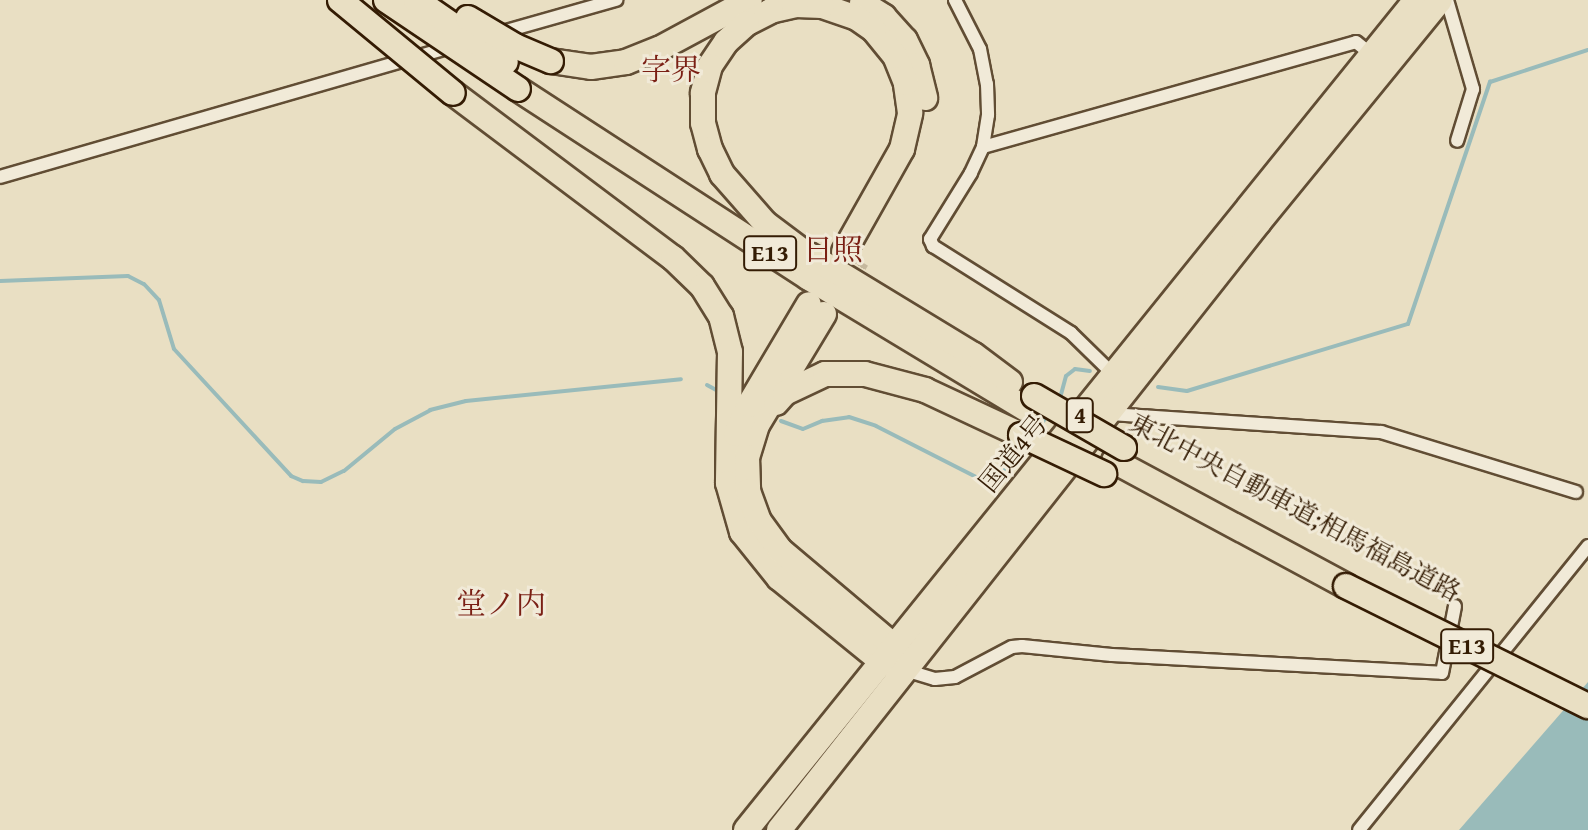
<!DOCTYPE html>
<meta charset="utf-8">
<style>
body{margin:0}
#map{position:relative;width:1588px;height:830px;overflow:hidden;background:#e9dfc3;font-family:"Gentium Book Plus","Noto Serif JP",serif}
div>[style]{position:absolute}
.water>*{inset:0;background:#99bbba}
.stream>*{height:4px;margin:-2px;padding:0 2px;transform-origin:2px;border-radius:2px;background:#99bbba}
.highway-tunnel>*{height:24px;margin-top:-12px;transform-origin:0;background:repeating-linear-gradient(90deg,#c5b89d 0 24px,transparent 0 36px)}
.roads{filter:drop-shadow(2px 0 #614d34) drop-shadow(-2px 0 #614d34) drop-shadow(0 2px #614d34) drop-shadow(0 -2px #614d34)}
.street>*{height:12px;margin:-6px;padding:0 6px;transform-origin:6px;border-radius:6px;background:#f1ead8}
.highway>*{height:24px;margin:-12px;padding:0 12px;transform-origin:12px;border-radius:12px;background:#e9dfc3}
.bridges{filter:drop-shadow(2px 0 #341c04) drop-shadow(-2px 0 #341c04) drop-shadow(0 2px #341c04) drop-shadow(0 -2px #341c04)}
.highway-bridge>*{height:24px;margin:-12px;padding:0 12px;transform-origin:12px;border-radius:12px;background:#e9dfc3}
span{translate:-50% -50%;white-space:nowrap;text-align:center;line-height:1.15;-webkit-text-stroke:6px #f1ead8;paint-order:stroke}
.shield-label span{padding:2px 6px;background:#f1ead8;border:2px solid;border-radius:6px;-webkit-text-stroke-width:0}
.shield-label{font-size:24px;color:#341c04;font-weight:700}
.street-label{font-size:26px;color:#341c04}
.quarter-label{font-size:30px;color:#7a1f14}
</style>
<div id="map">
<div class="water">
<i style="clip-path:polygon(1588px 682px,1588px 830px,1459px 830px)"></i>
</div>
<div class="stream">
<i style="left:0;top:281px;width:128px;rotate:-2.2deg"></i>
<i style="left:128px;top:276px;width:18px;rotate:27deg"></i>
<i style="left:144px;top:284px;width:22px;rotate:47deg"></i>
<i style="left:159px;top:300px;width:51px;rotate:73deg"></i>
<i style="left:174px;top:349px;width:173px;rotate:47.3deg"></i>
<i style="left:291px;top:476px;width:13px;rotate:23deg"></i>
<i style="left:303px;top:481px;width:18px;rotate:3deg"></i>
<i style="left:321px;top:482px;width:25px;rotate:-26deg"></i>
<i style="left:344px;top:471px;width:66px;rotate:-39.5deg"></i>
<i style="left:395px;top:429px;width:40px;rotate:-28deg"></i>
<i style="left:430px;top:410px;width:37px;rotate:-14deg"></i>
<i style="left:466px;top:401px;width:216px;rotate:-5.8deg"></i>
<i style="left:707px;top:385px;width:10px;rotate:29deg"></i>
<i style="left:1158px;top:387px;width:29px;rotate:8deg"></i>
<i style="left:1187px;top:391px;width:231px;rotate:-16.9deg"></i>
<i style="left:1408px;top:324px;width:256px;rotate:-71.3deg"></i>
<i style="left:1490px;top:82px;width:103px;rotate:-18.1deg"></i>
<i style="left:1059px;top:402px;width:27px;rotate:-75deg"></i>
<i style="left:1066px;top:376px;width:11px;rotate:-38deg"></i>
<i style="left:1075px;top:369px;width:15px;rotate:8deg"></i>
<i style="left:781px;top:421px;width:23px;rotate:20deg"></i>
<i style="left:803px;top:429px;width:21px;rotate:-23deg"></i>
<i style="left:822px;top:421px;width:27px;rotate:-8deg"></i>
<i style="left:849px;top:417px;width:28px;rotate:18deg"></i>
<i style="left:876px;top:426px;width:119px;rotate:27deg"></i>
<i style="left:982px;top:480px;width:20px;rotate:-20deg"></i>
<i style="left:1001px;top:473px;width:35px;rotate:-49deg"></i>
<i style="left:1034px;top:433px;width:23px;rotate:-52deg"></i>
</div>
<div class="highway-tunnel">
<i style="left:836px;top:294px;width:41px;rotate:-57.8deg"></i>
</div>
<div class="roads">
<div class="street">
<i style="left:955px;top:0;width:55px;rotate:63deg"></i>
<i style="left:980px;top:49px;width:36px;rotate:79deg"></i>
<i style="left:987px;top:84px;width:31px;rotate:88deg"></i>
<i style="left:988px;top:115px;width:32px;rotate:99deg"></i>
<i style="left:983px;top:147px;width:29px;rotate:115deg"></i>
<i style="left:971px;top:173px;width:78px;rotate:121.8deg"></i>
<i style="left:930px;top:239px;width:8px;rotate:67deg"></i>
<i style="left:933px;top:246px;width:163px;rotate:32.2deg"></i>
<i style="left:1071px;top:333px;width:59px;rotate:44.3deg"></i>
<i style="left:1447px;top:0;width:93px;rotate:73.7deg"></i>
<i style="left:1473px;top:89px;width:54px;rotate:107.1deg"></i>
<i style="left:499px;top:33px;width:122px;rotate:-15.8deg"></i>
<i style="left:983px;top:147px;width:387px;rotate:-15.7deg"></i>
<i style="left:1356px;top:42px;width:21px;rotate:39deg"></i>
<i style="left:0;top:177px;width:473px;rotate:-16.1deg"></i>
<i style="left:1109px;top:414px;width:273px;rotate:3.8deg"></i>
<i style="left:1381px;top:432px;width:204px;rotate:17.1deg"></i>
<i style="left:905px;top:670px;width:31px;rotate:17deg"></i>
<i style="left:935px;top:679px;width:20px;rotate:-6deg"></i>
<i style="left:955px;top:677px;width:64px;rotate:-27.8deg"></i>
<i style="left:1012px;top:647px;width:10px;rotate:-6deg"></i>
<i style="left:1022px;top:646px;width:90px;rotate:5.7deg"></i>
<i style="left:1112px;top:655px;width:330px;rotate:3.1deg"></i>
<i style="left:1442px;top:673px;width:68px;rotate:-79deg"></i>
<i style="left:1359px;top:830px;width:365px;rotate:-51.1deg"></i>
</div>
<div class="highway">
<i style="left:862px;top:3px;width:26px;rotate:32deg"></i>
<i style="left:884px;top:17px;width:31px;rotate:48deg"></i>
<i style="left:905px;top:40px;width:28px;rotate:64deg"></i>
<i style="left:917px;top:65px;width:34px;rotate:76deg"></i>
<i style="left:551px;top:61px;width:40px;rotate:8.5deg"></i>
<i style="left:591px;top:67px;width:35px;rotate:-8deg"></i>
<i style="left:626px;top:62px;width:35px;rotate:-22deg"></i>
<i style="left:659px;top:49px;width:103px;rotate:-28.3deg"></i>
<i style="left:518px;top:89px;width:347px;rotate:33deg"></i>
<i style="left:809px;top:278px;width:253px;rotate:31.1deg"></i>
<i style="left:453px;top:93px;width:275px;rotate:36.9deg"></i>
<i style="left:673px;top:258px;width:40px;rotate:44deg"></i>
<i style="left:702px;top:286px;width:36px;rotate:58deg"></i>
<i style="left:721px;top:316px;width:37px;rotate:76deg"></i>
<i style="left:730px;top:352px;width:131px;rotate:90.9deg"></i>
<i style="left:728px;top:483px;width:51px;rotate:74.1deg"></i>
<i style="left:742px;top:532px;width:59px;rotate:51.2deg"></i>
<i style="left:779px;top:578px;width:132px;rotate:39.1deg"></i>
<i style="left:881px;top:661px;width:16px;rotate:18deg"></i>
<i style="left:844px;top:252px;width:118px;rotate:-60.6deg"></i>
<i style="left:902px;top:149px;width:37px;rotate:-77deg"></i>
<i style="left:910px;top:113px;width:30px;rotate:-98deg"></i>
<i style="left:906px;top:83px;width:29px;rotate:-112deg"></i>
<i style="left:895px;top:56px;width:33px;rotate:-129deg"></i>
<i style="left:874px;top:30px;width:21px;rotate:-145deg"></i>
<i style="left:857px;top:18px;width:37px;rotate:-161deg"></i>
<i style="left:822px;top:6px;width:26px;rotate:-178deg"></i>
<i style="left:796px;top:5px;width:26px;rotate:167deg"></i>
<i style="left:771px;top:11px;width:27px;rotate:153deg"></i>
<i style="left:747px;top:23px;width:28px;rotate:138deg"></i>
<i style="left:726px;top:42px;width:29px;rotate:124deg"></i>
<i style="left:710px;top:66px;width:28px;rotate:105deg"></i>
<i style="left:703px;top:93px;width:30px;rotate:90deg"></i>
<i style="left:703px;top:123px;width:27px;rotate:75deg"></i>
<i style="left:710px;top:149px;width:28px;rotate:64deg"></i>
<i style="left:722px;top:174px;width:65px;rotate:48.7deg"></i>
<i style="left:765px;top:223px;width:45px;rotate:36.9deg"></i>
<i style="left:801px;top:250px;width:202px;rotate:31.3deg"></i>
<i style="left:974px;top:355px;width:45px;rotate:36.9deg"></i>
<i style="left:824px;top:314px;width:130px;rotate:121.1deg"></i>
<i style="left:757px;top:425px;width:34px;rotate:107deg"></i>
<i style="left:747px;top:457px;width:34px;rotate:88deg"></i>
<i style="left:748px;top:491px;width:32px;rotate:70deg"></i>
<i style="left:759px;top:521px;width:36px;rotate:54deg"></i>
<i style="left:780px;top:550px;width:148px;rotate:40.1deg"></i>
<i style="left:893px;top:645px;width:13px;rotate:63deg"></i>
<i style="left:776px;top:403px;width:13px;rotate:-48deg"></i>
<i style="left:785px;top:393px;width:44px;rotate:-25.4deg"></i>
<i style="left:825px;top:374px;width:40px"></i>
<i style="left:865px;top:374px;width:62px;rotate:14.9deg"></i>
<i style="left:925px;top:390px;width:106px;rotate:25.1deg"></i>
<i style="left:736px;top:434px;width:32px;rotate:-66deg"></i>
<i style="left:749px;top:405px;width:117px;rotate:-59.3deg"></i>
<i style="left:1114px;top:461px;width:264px;rotate:28.3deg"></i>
<i style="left:746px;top:830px;width:1067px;rotate:-51.09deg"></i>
<i style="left:779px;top:830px;width:775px;rotate:-51.71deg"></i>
<i style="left:1259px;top:222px;width:286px;rotate:-50.8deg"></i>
</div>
</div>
<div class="bridges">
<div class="highway-bridge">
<i style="left:340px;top:0;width:146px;rotate:39.5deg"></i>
<i style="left:386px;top:0;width:159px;rotate:34deg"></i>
<i style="left:416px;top:0;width:109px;rotate:34.6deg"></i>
<i style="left:468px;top:18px;width:55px;rotate:30.8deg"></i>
<i style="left:515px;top:46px;width:39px;rotate:23deg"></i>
<i style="left:1034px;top:396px;width:104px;rotate:30deg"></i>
<i style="left:1021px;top:435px;width:92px;rotate:25.2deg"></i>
<i style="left:1346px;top:586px;width:270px;rotate:26.4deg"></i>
</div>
</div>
<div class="shield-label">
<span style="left:770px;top:253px">E13</span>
<span style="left:1080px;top:415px">4</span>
<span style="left:1467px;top:646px">E13</span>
</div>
<div class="street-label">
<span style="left:1013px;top:453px;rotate:-51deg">国道4号</span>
<span style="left:1295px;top:507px;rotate:28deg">東北中央自動車道;相馬福島道路</span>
</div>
<div class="quarter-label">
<span style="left:671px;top:69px">字界</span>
<span style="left:833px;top:249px">日照</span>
<span style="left:501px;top:603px">堂ノ内</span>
</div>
</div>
